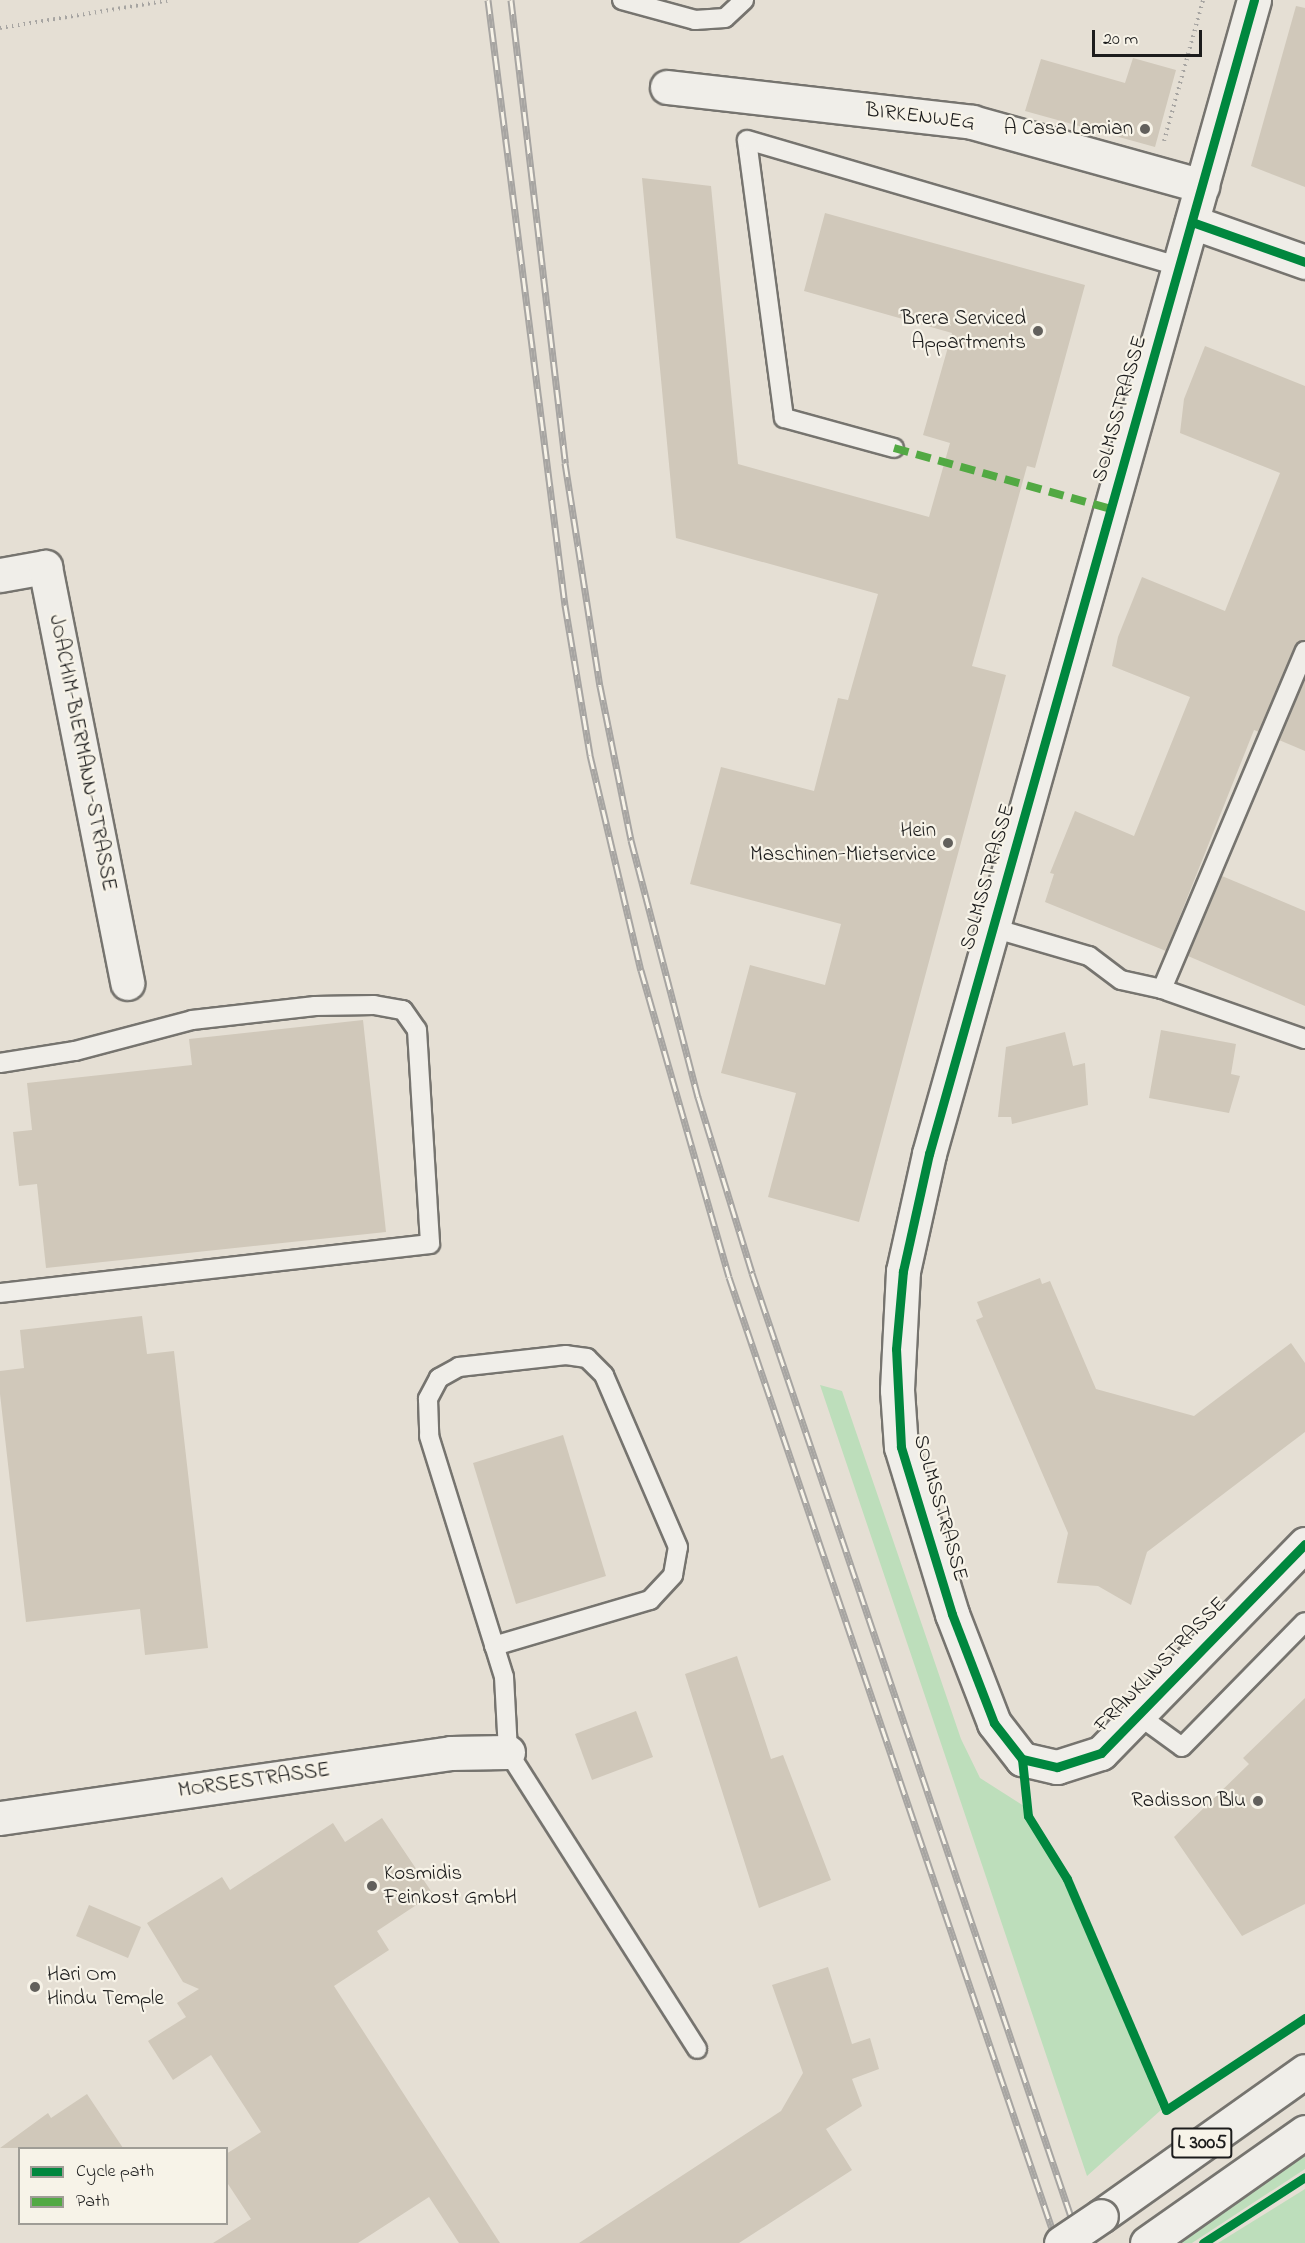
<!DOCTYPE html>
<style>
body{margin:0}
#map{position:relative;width:1305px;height:2243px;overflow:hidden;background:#e5dfd4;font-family:"Indie Flower",sans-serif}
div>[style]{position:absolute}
.green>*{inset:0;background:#bddebb}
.building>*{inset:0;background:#d0c8ba}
.path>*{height:4px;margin-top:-2px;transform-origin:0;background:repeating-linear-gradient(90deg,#a7a5a2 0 1.5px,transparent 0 6px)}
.roads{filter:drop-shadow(2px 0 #76746f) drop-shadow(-2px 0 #76746f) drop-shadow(0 2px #76746f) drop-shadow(0 -2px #76746f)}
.service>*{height:18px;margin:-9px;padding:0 9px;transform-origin:9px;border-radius:9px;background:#f0eee9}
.minor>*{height:33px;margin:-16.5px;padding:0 16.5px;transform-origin:16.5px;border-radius:16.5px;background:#f0eee9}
.primary>*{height:33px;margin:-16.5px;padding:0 16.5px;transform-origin:16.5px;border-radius:16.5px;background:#f0eee9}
.rail>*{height:7px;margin-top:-3.5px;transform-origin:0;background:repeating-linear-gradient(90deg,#f7f3e8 0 14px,#a7a5a2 0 28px);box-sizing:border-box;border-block:2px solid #a7a5a2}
.bridges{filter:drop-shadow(2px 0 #76746f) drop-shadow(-2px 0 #76746f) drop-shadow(0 2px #76746f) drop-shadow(0 -2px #76746f)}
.primary-bridge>*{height:33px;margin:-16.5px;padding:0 16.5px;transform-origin:16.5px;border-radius:16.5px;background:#f0eee9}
.quiet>*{height:8px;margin-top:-4px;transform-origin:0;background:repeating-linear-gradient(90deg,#52a943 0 15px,transparent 0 23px)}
.cycleway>*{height:9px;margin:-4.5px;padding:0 4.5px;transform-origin:4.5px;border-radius:4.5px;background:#00873e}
.dots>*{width:16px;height:16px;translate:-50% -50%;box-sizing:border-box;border:3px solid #f7f3e8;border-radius:50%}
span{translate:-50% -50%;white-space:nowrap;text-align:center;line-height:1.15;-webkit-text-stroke:4.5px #f7f3e8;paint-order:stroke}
.shield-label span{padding:2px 4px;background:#f7f3e8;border:2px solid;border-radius:4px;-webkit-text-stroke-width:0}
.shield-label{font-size:20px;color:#1c1c1c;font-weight:700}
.street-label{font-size:21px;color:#1c1c1c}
.poi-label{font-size:21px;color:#1c1c1c}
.right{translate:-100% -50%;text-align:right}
.left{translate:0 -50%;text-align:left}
.legend{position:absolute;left:18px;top:2147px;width:210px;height:78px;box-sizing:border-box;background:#f7f3e8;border:2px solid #9f9d96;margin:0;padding:8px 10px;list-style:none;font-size:18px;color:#1c1c1c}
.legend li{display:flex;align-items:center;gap:12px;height:30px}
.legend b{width:30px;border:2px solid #9f9d96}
.scale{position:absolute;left:1092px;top:30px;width:110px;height:27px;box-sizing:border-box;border:3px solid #1c1c1c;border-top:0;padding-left:8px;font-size:18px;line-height:21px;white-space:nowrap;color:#1c1c1c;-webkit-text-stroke:4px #f7f3e8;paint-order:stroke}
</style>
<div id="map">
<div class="green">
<i style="clip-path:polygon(820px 1385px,842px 1391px,961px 1739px,980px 1778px,1024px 1806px,1025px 1816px,1064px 1879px,1161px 2110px,1087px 2176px)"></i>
<i style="clip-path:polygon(1305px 2146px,1305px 2169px,1192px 2243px,1167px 2243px)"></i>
<i style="clip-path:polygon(1305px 2189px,1305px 2243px,1218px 2243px)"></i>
</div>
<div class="building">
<i style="clip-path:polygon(1296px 6px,1305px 8px,1305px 187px,1251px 166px)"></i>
<i style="clip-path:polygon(1133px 58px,1176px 70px,1155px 147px,1025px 111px,1041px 59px,1125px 83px)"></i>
<i style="clip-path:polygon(642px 178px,711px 186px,738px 464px,929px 517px,950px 443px,923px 435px,952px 333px,804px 291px,825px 213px,1085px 285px,1035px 468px,1027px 466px,972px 666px,1006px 675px,859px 1222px,768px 1197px,796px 1093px,721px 1073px,750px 965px,825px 985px,841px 924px,690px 884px,721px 767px,814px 791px,838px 698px,848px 700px,878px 594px,676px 538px)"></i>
<i style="clip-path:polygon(1205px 346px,1305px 386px,1305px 640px,1295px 647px,1259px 732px,1254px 730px,1166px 951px,1045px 902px,1054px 874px,1050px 873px,1075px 811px,1134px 836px,1190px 697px,1112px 666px,1118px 637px,1142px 577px,1225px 611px,1280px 473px,1180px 433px,1184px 399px)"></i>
<i style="clip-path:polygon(1305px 680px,1305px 751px,1279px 740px)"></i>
<i style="clip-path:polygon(1222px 876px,1305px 911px,1305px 1006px,1188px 956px)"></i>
<i style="clip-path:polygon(363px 1020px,386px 1232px,46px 1268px,37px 1184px,19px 1186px,13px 1132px,32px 1130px,27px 1083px,192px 1065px,189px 1039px)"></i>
<i style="clip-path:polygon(1161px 1030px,1236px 1044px,1231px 1074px,1240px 1076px,1229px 1113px,1149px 1098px)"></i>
<i style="clip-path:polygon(1065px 1032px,1073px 1066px,1085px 1063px,1088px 1105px,1012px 1124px,1011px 1117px,998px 1117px,1006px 1047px)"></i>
<i style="clip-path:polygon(1040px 1278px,1042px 1284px,1050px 1281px,1096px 1389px,1194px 1416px,1291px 1343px,1305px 1363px,1305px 1432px,1147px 1552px,1131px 1605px,1098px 1586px,1057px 1583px,1068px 1533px,976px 1320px,983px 1317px,977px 1302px)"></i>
<i style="clip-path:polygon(142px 1316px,147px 1354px,174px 1351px,208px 1648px,145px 1655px,140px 1609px,26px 1622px,0 1394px,0 1371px,24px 1368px,20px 1330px)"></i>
<i style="clip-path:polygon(563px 1435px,606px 1576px,516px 1604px,473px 1463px)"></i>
<i style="clip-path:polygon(737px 1656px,771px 1759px,783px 1755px,831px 1880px,759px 1908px,685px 1674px)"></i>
<i style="clip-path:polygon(1305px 1698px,1305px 1904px,1242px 1936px,1174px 1837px,1249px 1764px,1243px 1758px)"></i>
<i style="clip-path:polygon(636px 1711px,653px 1757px,592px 1780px,575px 1734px)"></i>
<i style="clip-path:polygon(382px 1818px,433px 1894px,377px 1931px,389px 1950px,334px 1986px,500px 2243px,459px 2243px,429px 2197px,358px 2243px,213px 2243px,251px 2219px,226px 2181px,226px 2154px,261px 2132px,211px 2055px,173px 2080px,148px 2041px,186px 2017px,177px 2003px,199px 1989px,183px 1982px,147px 1923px,222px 1877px,230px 1890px,333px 1823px,345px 1842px)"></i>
<i style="clip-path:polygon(89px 1905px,141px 1927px,128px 1958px,76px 1936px)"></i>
<i style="clip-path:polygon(828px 1967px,852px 2044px,870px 2038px,879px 2069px,852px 2079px,862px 2106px,826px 2129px,852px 2170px,739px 2243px,579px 2243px,781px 2111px,803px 2073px,772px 1985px)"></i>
<i style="clip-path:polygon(87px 2094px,123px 2148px,0 2148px,48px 2113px,51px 2118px)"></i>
</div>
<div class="path">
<i style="left:0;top:28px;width:173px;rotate:-9.3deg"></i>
<i style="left:1164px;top:141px;width:146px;rotate:-74.5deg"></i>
<i style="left:1028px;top:1816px;width:74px;rotate:58.2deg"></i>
<i style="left:1067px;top:1879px;width:56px;rotate:67.1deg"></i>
<i style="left:1166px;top:2110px;width:167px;rotate:-33.5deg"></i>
</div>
<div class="roads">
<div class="service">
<i style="left:622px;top:0;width:76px;rotate:15.3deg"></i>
<i style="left:695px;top:20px;width:30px;rotate:-4deg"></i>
<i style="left:725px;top:18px;width:26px;rotate:-43deg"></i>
<i style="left:894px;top:448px;width:114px;rotate:-164.7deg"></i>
<i style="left:784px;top:418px;width:280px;rotate:-97.6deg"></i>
<i style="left:747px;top:140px;width:450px;rotate:16.3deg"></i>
<i style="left:993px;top:928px;width:100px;rotate:16.3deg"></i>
<i style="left:1089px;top:956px;width:40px;rotate:37deg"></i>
<i style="left:1121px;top:980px;width:42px;rotate:12.4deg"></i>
<i style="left:1162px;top:989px;width:151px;rotate:19.3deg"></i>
<i style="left:1162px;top:989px;width:367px;rotate:-67.1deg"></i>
<i style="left:0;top:1063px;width:76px;rotate:-9.1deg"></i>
<i style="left:75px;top:1051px;width:121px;rotate:-14.8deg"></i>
<i style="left:192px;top:1020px;width:124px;rotate:-6.5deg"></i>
<i style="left:315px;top:1006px;width:59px;rotate:-1deg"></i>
<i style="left:374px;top:1005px;width:29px;rotate:10deg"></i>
<i style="left:403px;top:1010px;width:24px;rotate:55deg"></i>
<i style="left:417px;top:1030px;width:214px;rotate:86.5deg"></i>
<i style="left:430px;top:1244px;width:433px;rotate:173.5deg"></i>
<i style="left:494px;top:1646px;width:163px;rotate:-16.4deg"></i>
<i style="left:650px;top:1600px;width:34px;rotate:-47deg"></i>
<i style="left:673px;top:1575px;width:28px;rotate:-80deg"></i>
<i style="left:678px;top:1547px;width:187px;rotate:-113.3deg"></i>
<i style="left:604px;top:1375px;width:24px;rotate:-135deg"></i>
<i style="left:587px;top:1358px;width:21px;rotate:-172deg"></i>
<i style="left:566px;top:1355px;width:108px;rotate:173.6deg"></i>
<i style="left:459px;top:1367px;width:23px;rotate:151deg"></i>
<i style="left:439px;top:1378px;width:24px;rotate:118deg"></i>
<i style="left:428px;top:1399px;width:37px;rotate:88deg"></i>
<i style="left:429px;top:1436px;width:252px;rotate:72.7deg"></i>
<i style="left:504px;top:1677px;width:75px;rotate:86.9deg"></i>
<i style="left:508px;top:1752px;width:352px;rotate:57.5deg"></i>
<i style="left:1138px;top:1715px;width:54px;rotate:36deg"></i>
<i style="left:1182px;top:1747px;width:175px;rotate:-45.5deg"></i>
</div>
<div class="minor">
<i style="left:1254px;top:0;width:1199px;rotate:105.73deg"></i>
<i style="left:929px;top:1154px;width:120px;rotate:102.5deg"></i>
<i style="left:903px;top:1271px;width:119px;rotate:92.9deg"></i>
<i style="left:897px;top:1390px;width:57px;rotate:86deg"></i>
<i style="left:901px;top:1447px;width:175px;rotate:73deg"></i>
<i style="left:952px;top:1614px;width:117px;rotate:68.9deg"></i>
<i style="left:994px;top:1723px;width:46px;rotate:52.1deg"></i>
<i style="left:1022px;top:1759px;width:36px;rotate:13deg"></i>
<i style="left:1057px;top:1767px;width:46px;rotate:-17.7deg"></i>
<i style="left:1101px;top:1753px;width:292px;rotate:-45.7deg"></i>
<i style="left:667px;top:87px;width:307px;rotate:6.5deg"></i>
<i style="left:972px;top:122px;width:239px;rotate:15.5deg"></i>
<i style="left:1192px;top:222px;width:120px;rotate:19.5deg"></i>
<i style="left:0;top:575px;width:46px;rotate:-10.1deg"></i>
<i style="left:45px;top:567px;width:424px;rotate:78.8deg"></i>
<i style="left:0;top:1818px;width:456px;rotate:-8.2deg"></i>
<i style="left:451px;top:1753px;width:57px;rotate:-1deg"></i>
</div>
<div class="primary">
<i style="left:1101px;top:2216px;width:250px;rotate:-35.4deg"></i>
<i style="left:1147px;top:2243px;width:193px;rotate:-35.1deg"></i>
</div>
</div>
<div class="rail">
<i style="left:488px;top:0;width:610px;rotate:82.75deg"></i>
<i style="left:565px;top:605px;width:152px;rotate:80.5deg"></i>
<i style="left:590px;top:755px;width:221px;rotate:76.7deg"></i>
<i style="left:641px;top:970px;width:319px;rotate:74deg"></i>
<i style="left:729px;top:1277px;width:1020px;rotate:71.25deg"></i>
<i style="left:511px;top:0;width:466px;rotate:83.3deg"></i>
<i style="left:565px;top:463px;width:226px;rotate:81.1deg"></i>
<i style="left:600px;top:686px;width:157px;rotate:78.6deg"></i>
<i style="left:631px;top:840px;width:266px;rotate:75.4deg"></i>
<i style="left:698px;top:1097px;width:184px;rotate:72.9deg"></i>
<i style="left:752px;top:1273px;width:1024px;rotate:71.32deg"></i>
</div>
<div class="bridges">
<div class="primary-bridge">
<i style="left:1061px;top:2243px;width:48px;rotate:-34deg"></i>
</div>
</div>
<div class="quiet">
<i style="left:894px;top:448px;width:225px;rotate:15.7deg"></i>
</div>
<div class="cycleway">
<i style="left:1192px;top:222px;width:120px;rotate:19.5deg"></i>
<i style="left:1022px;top:1759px;width:46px;rotate:-127.9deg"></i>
<i style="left:994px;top:1723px;width:117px;rotate:-111.1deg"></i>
<i style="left:952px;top:1614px;width:175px;rotate:-107deg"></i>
<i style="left:901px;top:1447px;width:98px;rotate:-92.9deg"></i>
<i style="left:896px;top:1349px;width:78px;rotate:-84.9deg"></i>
<i style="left:903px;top:1271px;width:120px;rotate:-77.5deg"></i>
<i style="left:929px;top:1154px;width:1199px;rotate:-74.27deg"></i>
<i style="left:1022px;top:1759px;width:57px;rotate:84deg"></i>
<i style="left:1028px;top:1816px;width:74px;rotate:58.2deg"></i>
<i style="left:1067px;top:1879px;width:251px;rotate:66.8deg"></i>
<i style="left:1166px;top:2110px;width:167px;rotate:-33.5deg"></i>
<i style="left:1022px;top:1759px;width:36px;rotate:13deg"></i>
<i style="left:1057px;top:1767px;width:46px;rotate:-17.7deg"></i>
<i style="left:1101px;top:1753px;width:292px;rotate:-45.7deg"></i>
<i style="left:1203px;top:2243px;width:121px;rotate:-32.9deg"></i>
</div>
<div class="dots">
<i style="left:1145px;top:129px;background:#62605c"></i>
<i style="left:1038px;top:331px;background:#62605c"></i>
<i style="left:948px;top:843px;background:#62605c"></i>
<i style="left:1258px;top:1801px;background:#62605c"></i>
<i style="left:372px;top:1886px;background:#62605c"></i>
<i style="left:35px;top:1987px;background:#62605c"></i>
</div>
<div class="shield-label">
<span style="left:1202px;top:2143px">L 3005</span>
</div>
<div class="street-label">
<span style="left:920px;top:117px;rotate:7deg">BIRKENWEG</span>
<span style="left:1120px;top:409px;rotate:-74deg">SOLMSSTRASSE</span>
<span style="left:82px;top:753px;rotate:79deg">JOACHIM-BIERMANN-STRASSE</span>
<span style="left:988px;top:877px;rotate:-74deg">SOLMSSTRASSE</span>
<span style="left:940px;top:1508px;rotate:74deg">SOLMSSTRASSE</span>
<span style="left:1161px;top:1665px;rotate:-46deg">FRANKLINSTRASSE</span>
<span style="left:254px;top:1781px;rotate:-8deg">MORSESTRASSE</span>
</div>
<div class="poi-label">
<span class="right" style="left:1133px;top:129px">A Casa Lamian</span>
<span class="right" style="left:1026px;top:331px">Brera Serviced<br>Appartments</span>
<span class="right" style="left:936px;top:843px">Hein<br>Maschinen-Mietservice</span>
<span class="right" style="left:1246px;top:1801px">Radisson Blu</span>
<span class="left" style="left:384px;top:1886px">Kosmidis<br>Feinkost GmbH</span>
<span class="left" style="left:47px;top:1987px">Hari Om<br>Hindu Temple</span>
</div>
<ul class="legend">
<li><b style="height:8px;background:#00873e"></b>Cycle path</li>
<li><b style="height:8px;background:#52a943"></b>Path</li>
</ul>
<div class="scale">20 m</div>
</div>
